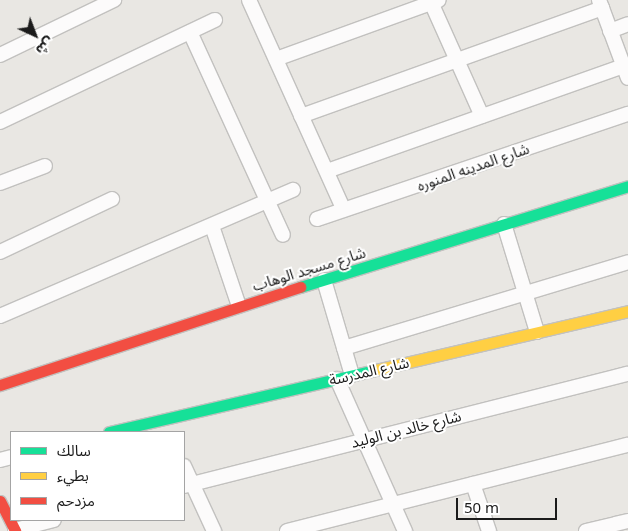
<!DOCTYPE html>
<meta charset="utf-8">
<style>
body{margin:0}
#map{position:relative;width:628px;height:531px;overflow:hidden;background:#e9e7e3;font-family:"Noto Sans","Noto Sans Arabic",sans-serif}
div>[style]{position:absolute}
.roads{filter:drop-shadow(1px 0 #c2c1bf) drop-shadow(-1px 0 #c2c1bf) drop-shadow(0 1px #c2c1bf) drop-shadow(0 -1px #c2c1bf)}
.street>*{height:14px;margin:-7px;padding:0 7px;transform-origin:7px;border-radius:7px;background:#fcfbfb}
.fast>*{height:11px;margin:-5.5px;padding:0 5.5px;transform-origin:5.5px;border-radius:5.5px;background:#16e098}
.slow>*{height:11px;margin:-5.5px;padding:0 5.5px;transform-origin:5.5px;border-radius:5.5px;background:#ffcf43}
.jam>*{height:11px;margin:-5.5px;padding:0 5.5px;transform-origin:5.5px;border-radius:5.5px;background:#f24e42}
span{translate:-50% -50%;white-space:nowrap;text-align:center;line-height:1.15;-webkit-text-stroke:4px #fff;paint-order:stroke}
.street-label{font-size:15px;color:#1b1b1b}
.legend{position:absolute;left:10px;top:431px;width:175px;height:90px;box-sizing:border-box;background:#fff;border:1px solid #a4a4a4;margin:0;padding:6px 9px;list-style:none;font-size:15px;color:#1b1b1b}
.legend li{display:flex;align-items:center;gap:10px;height:25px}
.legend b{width:25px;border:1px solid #a4a4a4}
.north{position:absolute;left:10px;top:10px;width:50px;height:50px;-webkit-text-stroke:4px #fff;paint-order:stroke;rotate:137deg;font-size:14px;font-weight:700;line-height:20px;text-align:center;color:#1b1b1b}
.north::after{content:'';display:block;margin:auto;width:18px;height:22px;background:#1b1b1b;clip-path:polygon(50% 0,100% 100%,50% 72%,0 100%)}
.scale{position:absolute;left:456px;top:498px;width:101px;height:22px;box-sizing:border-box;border:2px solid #1b1b1b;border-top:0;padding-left:6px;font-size:15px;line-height:18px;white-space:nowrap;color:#1b1b1b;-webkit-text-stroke:4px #fff;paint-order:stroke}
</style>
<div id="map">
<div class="roads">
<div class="street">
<i style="left:249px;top:0;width:230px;rotate:65.7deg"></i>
<i style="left:430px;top:0;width:127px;rotate:65.9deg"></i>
<i style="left:599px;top:0;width:83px;rotate:69.6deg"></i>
<i style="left:610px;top:31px;width:19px;rotate:-21deg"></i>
<i style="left:190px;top:32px;width:223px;rotate:65.4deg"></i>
<i style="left:0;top:55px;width:127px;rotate:-25.8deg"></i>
<i style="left:276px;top:59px;width:173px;rotate:-19.9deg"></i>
<i style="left:301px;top:116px;width:320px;rotate:-19.7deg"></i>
<i style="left:0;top:122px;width:238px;rotate:-25.4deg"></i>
<i style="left:327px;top:171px;width:315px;rotate:-19.5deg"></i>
<i style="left:0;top:183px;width:48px;rotate:-20.7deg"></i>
<i style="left:317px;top:219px;width:328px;rotate:-18.7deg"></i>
<i style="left:504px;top:224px;width:113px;rotate:73deg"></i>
<i style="left:212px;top:226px;width:84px;rotate:71.4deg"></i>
<i style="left:0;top:252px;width:124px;rotate:-25.3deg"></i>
<i style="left:324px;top:280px;width:99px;rotate:73.6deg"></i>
<i style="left:0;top:316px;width:319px;rotate:-23.3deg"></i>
<i style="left:344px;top:348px;width:297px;rotate:-16.8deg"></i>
<i style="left:337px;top:379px;width:167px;rotate:65.9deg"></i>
<i style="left:0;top:460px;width:11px;rotate:-15deg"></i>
<i style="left:184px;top:466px;width:72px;rotate:65.2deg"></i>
<i style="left:473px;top:484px;width:50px;rotate:71.2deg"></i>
<i style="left:184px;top:486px;width:458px;rotate:-14.2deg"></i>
<i style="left:15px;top:530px;width:40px;rotate:-14.4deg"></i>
<i style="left:287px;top:531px;width:352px;rotate:-14.2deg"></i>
<i style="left:586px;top:531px;width:43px;rotate:-13.4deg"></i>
</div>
<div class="fast">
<i style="left:300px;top:287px;width:343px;rotate:-17.1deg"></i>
<i style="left:109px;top:432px;width:273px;rotate:-13.1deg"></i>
</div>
<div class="slow">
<i style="left:375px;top:370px;width:260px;rotate:-13.1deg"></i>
</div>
<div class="jam">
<i style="left:0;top:385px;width:316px;rotate:-18.1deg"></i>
<i style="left:0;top:501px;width:34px;rotate:63deg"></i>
</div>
</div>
<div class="street-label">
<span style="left:473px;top:167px;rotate:-19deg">شارع المدينه المنوره</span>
<span style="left:309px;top:269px;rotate:-17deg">شارع مسجد الوهاب</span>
<span style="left:369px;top:371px;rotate:-13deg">شارع المدرسة</span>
<span style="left:406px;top:429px;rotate:-14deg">شارع خالد بن الوليد</span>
</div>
<ul class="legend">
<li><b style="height:6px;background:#16e098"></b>سالك</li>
<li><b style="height:6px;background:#ffcf43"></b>بطيء</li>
<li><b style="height:6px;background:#f24e42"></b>مزدحم</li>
</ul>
<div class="north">ش</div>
<div class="scale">50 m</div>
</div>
